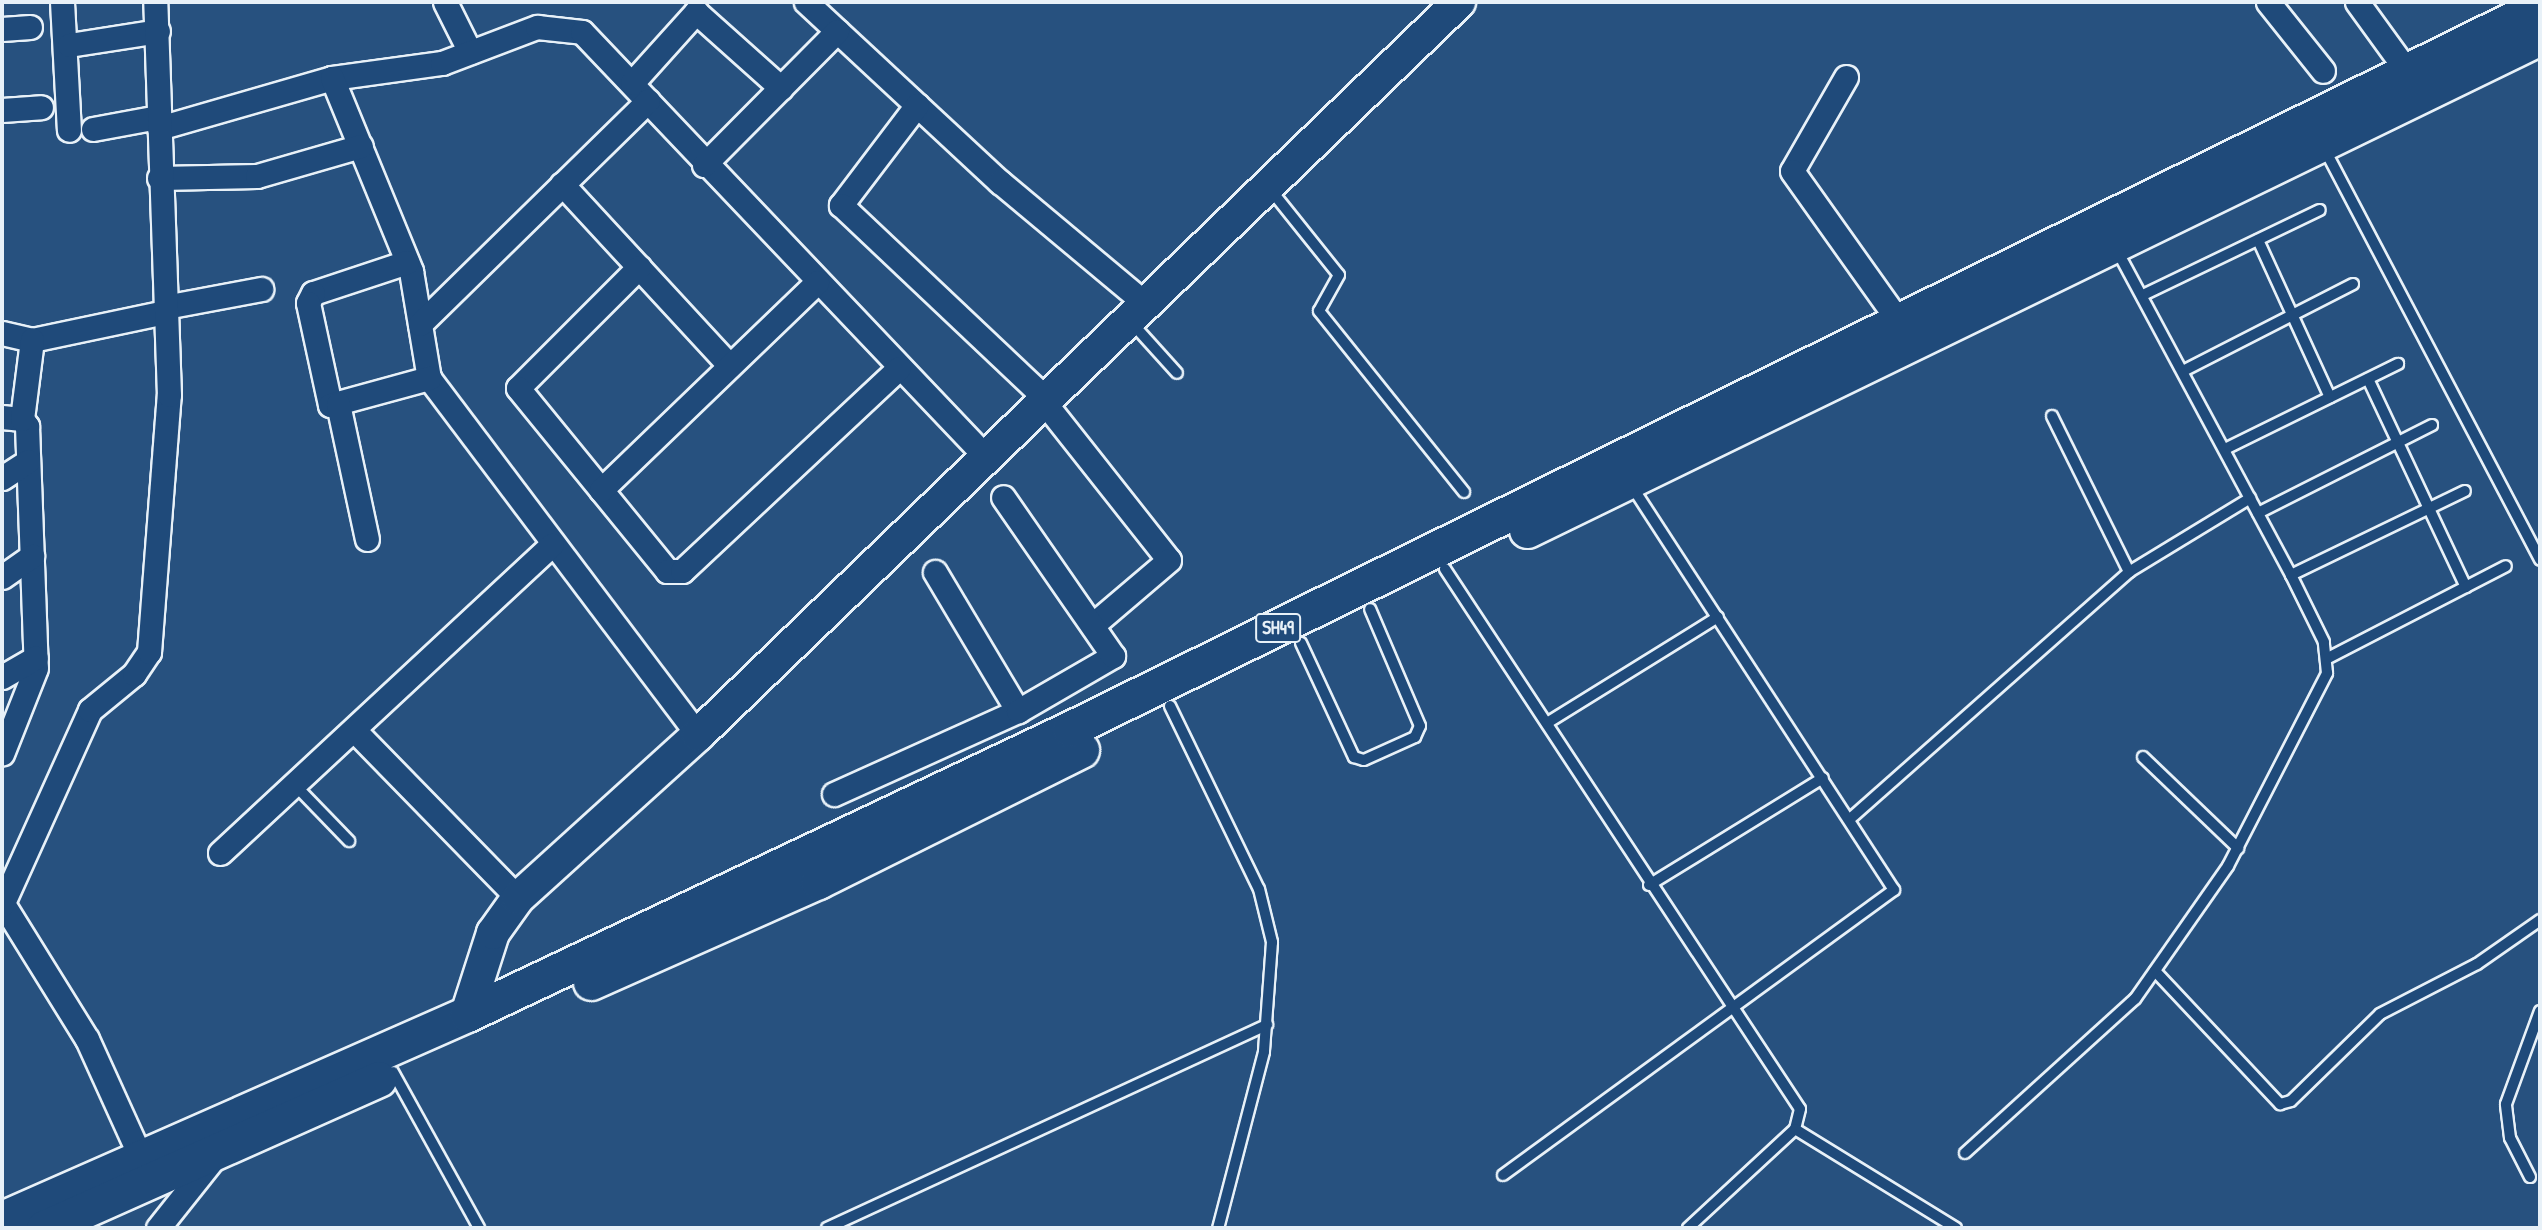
<!DOCTYPE html>
<style>
body{margin:0}
#map{position:relative;width:2542px;height:1230px;overflow:hidden;background:#27517f;font-family:"Patrick Hand",sans-serif}
div>[style]{position:absolute}
.roads{filter:drop-shadow(2px 0 #e8f1f8) drop-shadow(-2px 0 #e8f1f8) drop-shadow(0 2px #e8f1f8) drop-shadow(0 -2px #e8f1f8)}
.lane>*{height:10px;margin:-5px;padding:0 5px;transform-origin:5px;border-radius:5px;background:#1f4a7a}
.street>*{height:23px;margin:-11.5px;padding:0 11.5px;transform-origin:11.5px;border-radius:11.5px;background:#1f4a7a}
.secondary>*{height:32px;margin:-16px;padding:0 16px;transform-origin:16px;border-radius:16px;background:#1f4a7a}
.primary>*{height:35px;margin:-17.5px;padding:0 17.5px;transform-origin:17.5px;border-radius:17.5px;background:#1f4a7a}
span{translate:-50% -50%;white-space:nowrap;text-align:center;line-height:1.15;-webkit-text-stroke:6px #1f4a7a;paint-order:stroke}
.shield-label span{padding:2px 5px;background:#1f4a7a;border:2px solid;border-radius:5px;-webkit-text-stroke-width:0}
.shield-label{font-size:19px;color:#e8f1f8;font-weight:700}
.frame{position:absolute;inset:0;border:4px solid #e8f1f8;pointer-events:none}
</style>
<div id="map">
<div class="roads">
<div class="lane">
<i style="left:2324px;top:148px;width:465px;rotate:62.3deg"></i>
<i style="left:1270px;top:189px;width:110px;rotate:51.3deg"></i>
<i style="left:1339px;top:275px;width:41px;rotate:119.1deg"></i>
<i style="left:1319px;top:311px;width:232px;rotate:51.3deg"></i>
<i style="left:2258px;top:240px;width:173px;rotate:65.4deg"></i>
<i style="left:2143px;top:295px;width:196px;rotate:-25.7deg"></i>
<i style="left:1132px;top:323px;width:67px;rotate:48deg"></i>
<i style="left:2183px;top:371px;width:191px;rotate:-27.1deg"></i>
<i style="left:2368px;top:379px;width:230px;rotate:64.8deg"></i>
<i style="left:2052px;top:416px;width:174px;rotate:63.7deg"></i>
<i style="left:2225px;top:449px;width:193px;rotate:-26.2deg"></i>
<i style="left:2258px;top:513px;width:195px;rotate:-26.8deg"></i>
<i style="left:1445px;top:569px;width:646px;rotate:56.68deg"></i>
<i style="left:1800px;top:1109px;width:21px;rotate:104deg"></i>
<i style="left:1795px;top:1129px;width:146px;rotate:137.2deg"></i>
<i style="left:2291px;top:575px;width:193px;rotate:-25.8deg"></i>
<i style="left:1301px;top:643px;width:126px;rotate:65.1deg"></i>
<i style="left:1354px;top:757px;width:10px;rotate:17deg"></i>
<i style="left:1364px;top:760px;width:56px;rotate:-24.3deg"></i>
<i style="left:1415px;top:737px;width:12px;rotate:-66deg"></i>
<i style="left:1420px;top:726px;width:127px;rotate:-113.1deg"></i>
<i style="left:2328px;top:658px;width:200px;rotate:-27.3deg"></i>
<i style="left:1170px;top:706px;width:203px;rotate:64.1deg"></i>
<i style="left:1259px;top:889px;width:55px;rotate:76.2deg"></i>
<i style="left:1272px;top:942px;width:110px;rotate:94.2deg"></i>
<i style="left:1264px;top:1052px;width:182px;rotate:104.6deg"></i>
<i style="left:1547px;top:723px;width:201px;rotate:-31.8deg"></i>
<i style="left:2143px;top:757px;width:132px;rotate:43.8deg"></i>
<i style="left:295px;top:785px;width:78px;rotate:46deg"></i>
<i style="left:1850px;top:819px;width:373px;rotate:-41.5deg"></i>
<i style="left:2129px;top:572px;width:142px;rotate:-31.4deg"></i>
<i style="left:1649px;top:885px;width:204px;rotate:-31.6deg"></i>
<i style="left:2155px;top:971px;width:183px;rotate:46.8deg"></i>
<i style="left:2280px;top:1104px;width:11px;rotate:-15deg"></i>
<i style="left:2291px;top:1101px;width:124px;rotate:-44.3deg"></i>
<i style="left:2380px;top:1014px;width:109px;rotate:-27.3deg"></i>
<i style="left:2477px;top:964px;width:77px;rotate:-34.9deg"></i>
<i style="left:393px;top:1072px;width:178px;rotate:61.1deg"></i>
<i style="left:1795px;top:1129px;width:189px;rotate:31.6deg"></i>
<i style="left:1965px;top:1153px;width:229px;rotate:-42.2deg"></i>
<i style="left:2135px;top:999px;width:162px;rotate:-55deg"></i>
<i style="left:2228px;top:866px;width:217px;rotate:-62.8deg"></i>
<i style="left:2327px;top:673px;width:31px;rotate:-96deg"></i>
<i style="left:2324px;top:642px;width:75px;rotate:-116.2deg"></i>
<i style="left:2291px;top:575px;width:371px;rotate:-118.2deg"></i>
<i style="left:1503px;top:1175px;width:484px;rotate:-36.1deg"></i>
<i style="left:1894px;top:890px;width:484px;rotate:-123deg"></i>
<i style="left:2530px;top:1177px;width:44px;rotate:-117.1deg"></i>
<i style="left:2510px;top:1138px;width:34px;rotate:-97deg"></i>
<i style="left:2506px;top:1104px;width:99px;rotate:-69.9deg"></i>
<i style="left:827px;top:1228px;width:485px;rotate:-24.8deg"></i>
</div>
<div class="street">
<i style="left:62px;top:2px;width:128px;rotate:86.9deg"></i>
<i style="left:445px;top:2px;width:56px;rotate:63.4deg"></i>
<i style="left:806px;top:2px;width:265px;rotate:42.9deg"></i>
<i style="left:1000px;top:182px;width:190px;rotate:39.9deg"></i>
<i style="left:2268px;top:2px;width:88px;rotate:51.4deg"></i>
<i style="left:2357px;top:2px;width:85px;rotate:54.1deg"></i>
<i style="left:2px;top:29px;width:28px;rotate:-4deg"></i>
<i style="left:69px;top:45px;width:90px;rotate:-8.9deg"></i>
<i style="left:1846px;top:77px;width:108px;rotate:119.9deg"></i>
<i style="left:1792px;top:171px;width:183px;rotate:54.6deg"></i>
<i style="left:332px;top:78px;width:111px;rotate:-7.8deg"></i>
<i style="left:442px;top:63px;width:102px;rotate:-20.8deg"></i>
<i style="left:537px;top:27px;width:45px;rotate:6.3deg"></i>
<i style="left:582px;top:32px;width:588px;rotate:46.45deg"></i>
<i style="left:632px;top:83px;width:96px;rotate:-48deg"></i>
<i style="left:696px;top:12px;width:114px;rotate:41.8deg"></i>
<i style="left:917px;top:105px;width:126px;rotate:127.2deg"></i>
<i style="left:841px;top:205px;width:284px;rotate:43.4deg"></i>
<i style="left:2px;top:110px;width:39px;rotate:-4deg"></i>
<i style="left:159px;top:128px;width:180px;rotate:-16.1deg"></i>
<i style="left:332px;top:78px;width:209px;rotate:67.7deg"></i>
<i style="left:411px;top:271px;width:109px;rotate:80.5deg"></i>
<i style="left:429px;top:378px;width:447px;rotate:53deg"></i>
<i style="left:93px;top:129px;width:66px;rotate:-10.5deg"></i>
<i style="left:704px;top:165px;width:189px;rotate:-45.2deg"></i>
<i style="left:159px;top:178px;width:98px;rotate:-1.2deg"></i>
<i style="left:257px;top:176px;width:108px;rotate:-16.1deg"></i>
<i style="left:562px;top:184px;width:246px;rotate:47.3deg"></i>
<i style="left:407px;top:262px;width:99px;rotate:161.7deg"></i>
<i style="left:313px;top:293px;width:11px;rotate:117deg"></i>
<i style="left:308px;top:303px;width:104px;rotate:77.8deg"></i>
<i style="left:330px;top:405px;width:103px;rotate:-15.3deg"></i>
<i style="left:639px;top:267px;width:171px;rotate:135deg"></i>
<i style="left:518px;top:388px;width:236px;rotate:50.8deg"></i>
<i style="left:667px;top:571px;width:15px"></i>
<i style="left:682px;top:571px;width:297px;rotate:-43.1deg"></i>
<i style="left:165px;top:307px;width:98px;rotate:-10.6deg"></i>
<i style="left:420px;top:324px;width:319px;rotate:-44.4deg"></i>
<i style="left:2px;top:333px;width:31px;rotate:13deg"></i>
<i style="left:32px;top:340px;width:136px;rotate:-11.9deg"></i>
<i style="left:1044px;top:402px;width:201px;rotate:51.7deg"></i>
<i style="left:1169px;top:560px;width:97px;rotate:139.6deg"></i>
<i style="left:338px;top:404px;width:138px;rotate:77.9deg"></i>
<i style="left:2px;top:417px;width:20px;rotate:6deg"></i>
<i style="left:22px;top:419px;width:9px;rotate:54deg"></i>
<i style="left:27px;top:426px;width:242px;rotate:87.9deg"></i>
<i style="left:36px;top:668px;width:92px;rotate:111.6deg"></i>
<i style="left:22px;top:419px;width:80px;rotate:-82.8deg"></i>
<i style="left:2px;top:478px;width:31px;rotate:-33deg"></i>
<i style="left:601px;top:490px;width:300px;rotate:-43.9deg"></i>
<i style="left:935px;top:572px;width:162px;rotate:59.2deg"></i>
<i style="left:2px;top:577px;width:37px;rotate:-35deg"></i>
<i style="left:2px;top:677px;width:39px;rotate:-30deg"></i>
<i style="left:355px;top:731px;width:233px;rotate:45.7deg"></i>
<i style="left:834px;top:794px;width:202px;rotate:-24.3deg"></i>
<i style="left:1018px;top:711px;width:110px;rotate:-30.1deg"></i>
<i style="left:1113px;top:656px;width:193px;rotate:-124.7deg"></i>
<i style="left:220px;top:853px;width:453px;rotate:-42.9deg"></i>
<i style="left:2px;top:902px;width:161px;rotate:58.2deg"></i>
<i style="left:87px;top:1039px;width:131px;rotate:65.6deg"></i>
<i style="left:2px;top:905px;width:214px;rotate:-65.7deg"></i>
<i style="left:90px;top:710px;width:57px;rotate:-39.3deg"></i>
<i style="left:134px;top:674px;width:27px;rotate:-56deg"></i>
<i style="left:149px;top:652px;width:258px;rotate:-85.6deg"></i>
<i style="left:169px;top:395px;width:393px;rotate:-92deg"></i>
<i style="left:158px;top:1228px;width:93px;rotate:-51.5deg"></i>
</div>
<div class="secondary">
<i style="left:467px;top:1014px;width:85px;rotate:-72.2deg"></i>
<i style="left:493px;top:933px;width:43px;rotate:-54.5deg"></i>
<i style="left:518px;top:898px;width:243px;rotate:-42.2deg"></i>
<i style="left:698px;top:735px;width:1057px;rotate:-43.93deg"></i>
</div>
<div class="primary">
<i style="left:1527px;top:530px;width:1127px;rotate:-25.95deg"></i>
<i style="left:591px;top:982px;width:248px;rotate:-24deg"></i>
<i style="left:818px;top:881px;width:294px;rotate:-26.5deg"></i>
<i style="left:2px;top:1219px;width:508px;rotate:-23.79deg"></i>
<i style="left:467px;top:1014px;width:667px;rotate:-25.3deg"></i>
<i style="left:1070px;top:729px;width:1638px;rotate:-26.19deg"></i>
<i style="left:44px;top:1228px;width:366px;rotate:-24deg"></i>
</div>
</div>
<div class="shield-label">
<span style="left:1278px;top:628px">SH49</span>
</div>
<div class="frame"></div>
</div>
